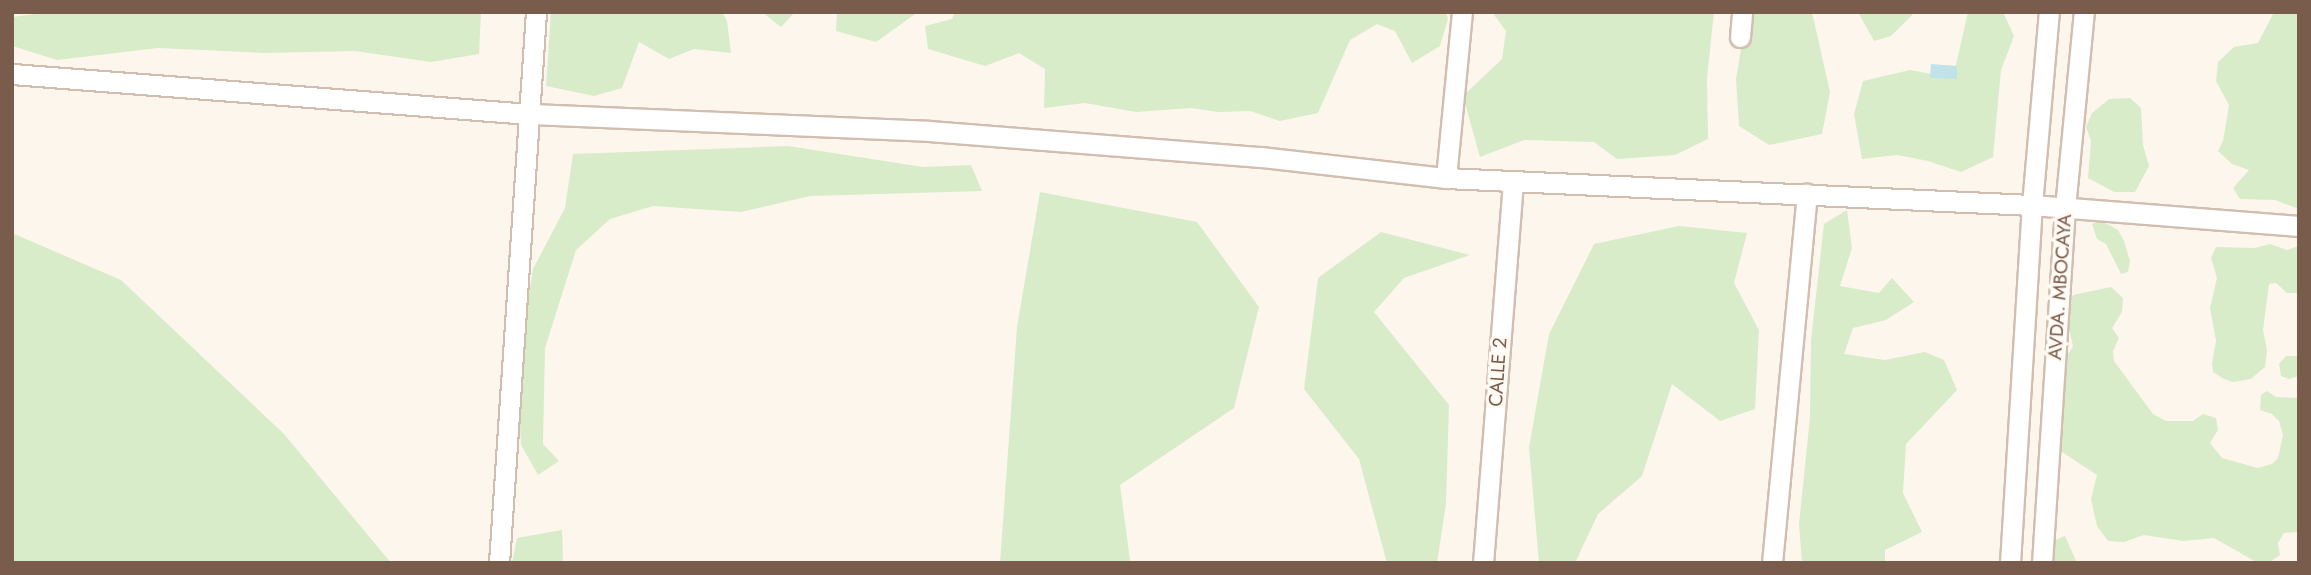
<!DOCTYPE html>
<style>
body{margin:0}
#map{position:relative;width:2311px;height:575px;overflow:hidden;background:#fdf6ec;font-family:Jost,sans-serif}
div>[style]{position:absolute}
.green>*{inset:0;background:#d8ecc9}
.water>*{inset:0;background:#bfe3e8}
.roads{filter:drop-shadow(2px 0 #d1beb0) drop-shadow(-2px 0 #d1beb0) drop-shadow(0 2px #d1beb0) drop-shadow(0 -2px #d1beb0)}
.minor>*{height:19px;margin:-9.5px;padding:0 9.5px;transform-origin:9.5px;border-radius:9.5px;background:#fff}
span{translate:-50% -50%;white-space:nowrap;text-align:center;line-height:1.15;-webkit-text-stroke:6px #fffaf3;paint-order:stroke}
.street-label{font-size:19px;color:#7a5c4d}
.frame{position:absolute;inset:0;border:14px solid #7a5c4d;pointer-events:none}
</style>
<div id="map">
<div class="green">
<i style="clip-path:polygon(50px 12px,175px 14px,481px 12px,479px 54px,431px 62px,355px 51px,264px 53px,158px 48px,57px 60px,12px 46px,12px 17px)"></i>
<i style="clip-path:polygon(551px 12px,722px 12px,727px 21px,731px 53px,694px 49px,669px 59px,639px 42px,622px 88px,594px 96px,546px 86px)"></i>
<i style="clip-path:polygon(762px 12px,795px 12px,781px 27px)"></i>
<i style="clip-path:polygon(837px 12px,918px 12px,876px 42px,836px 31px)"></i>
<i style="clip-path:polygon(955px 12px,1446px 12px,1448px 19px,1440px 46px,1412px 63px,1395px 31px,1377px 24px,1350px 40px,1318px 113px,1280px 121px,1250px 111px,1218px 112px,1191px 108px,1136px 112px,1085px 103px,1044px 108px,1045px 69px,1019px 53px,985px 66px,928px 49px,925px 26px,952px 19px)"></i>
<i style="clip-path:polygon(1492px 12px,1714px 12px,1707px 78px,1708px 139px,1675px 155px,1617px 159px,1594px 142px,1524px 140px,1480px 157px,1463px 96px,1502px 59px,1506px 31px)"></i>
<i style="clip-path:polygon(1747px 12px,1812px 12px,1830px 92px,1822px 134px,1769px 145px,1739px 126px,1736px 79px)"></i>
<i style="clip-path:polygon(1858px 12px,1915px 12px,1891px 36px,1874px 41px)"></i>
<i style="clip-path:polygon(1968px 12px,2003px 12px,2014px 36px,2001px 70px,1993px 157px,1961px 172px,1928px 161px,1897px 155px,1862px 159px,1854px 114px,1863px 81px,1910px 70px,1953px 78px)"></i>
<i style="clip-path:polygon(2274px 12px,2299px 12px,2299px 209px,2275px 200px,2240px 199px,2233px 188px,2249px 170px,2232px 164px,2218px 151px,2223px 141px,2229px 105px,2216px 81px,2218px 62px,2234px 47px,2258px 43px)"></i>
<i style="clip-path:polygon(2130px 98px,2141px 108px,2143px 145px,2149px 166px,2135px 192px,2114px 192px,2088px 178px,2091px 141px,2086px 127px,2092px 113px,2109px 99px)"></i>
<i style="clip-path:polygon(788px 146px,923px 167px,971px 165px,982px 191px,810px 196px,741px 212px,653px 206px,610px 219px,576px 250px,545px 348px,543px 444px,559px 461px,538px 475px,521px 445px,518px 388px,524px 325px,533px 269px,565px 208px,573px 154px)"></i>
<i style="clip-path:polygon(1040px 192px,1197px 222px,1259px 307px,1234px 408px,1120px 485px,1130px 560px,1133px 563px,1000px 563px,1017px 327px)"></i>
<i style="clip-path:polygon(1847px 210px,1852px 248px,1840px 286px,1879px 293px,1892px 278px,1914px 302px,1886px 320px,1853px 328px,1844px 354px,1885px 360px,1925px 352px,1944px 360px,1957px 390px,1906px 444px,1903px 493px,1922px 532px,1885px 550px,1885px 563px,1802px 563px,1799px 524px,1810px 417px,1811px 340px,1824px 224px)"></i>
<i style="clip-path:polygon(2100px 220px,2118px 230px,2124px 241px,2130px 261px,2128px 272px,2121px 274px,2106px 244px,2097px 239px,2092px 224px)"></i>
<i style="clip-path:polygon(1679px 226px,1747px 233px,1734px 283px,1759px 330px,1755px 409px,1720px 421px,1672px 384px,1642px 476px,1598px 514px,1575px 563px,1539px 563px,1529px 447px,1549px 334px,1594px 244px)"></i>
<i style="clip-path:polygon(1381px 232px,1470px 255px,1404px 278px,1374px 312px,1449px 405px,1446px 504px,1437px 563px,1387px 563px,1359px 459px,1304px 389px,1318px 278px)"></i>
<i style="clip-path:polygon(12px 233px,121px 280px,284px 434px,391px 563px,12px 563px)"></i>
<i style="clip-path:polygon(2270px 244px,2287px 250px,2299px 246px,2299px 293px,2287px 293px,2276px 283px,2269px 284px,2263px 330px,2267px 350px,2265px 367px,2251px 379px,2233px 382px,2224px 379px,2213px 372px,2212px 363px,2216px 341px,2210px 308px,2217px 278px,2211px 258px,2216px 247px,2255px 248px)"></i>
<i style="clip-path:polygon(2111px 287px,2123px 298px,2122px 312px,2112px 328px,2119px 338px,2113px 351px,2114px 361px,2153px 414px,2166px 421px,2193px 421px,2203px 414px,2216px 418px,2218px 430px,2210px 443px,2222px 458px,2258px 468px,2272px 464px,2278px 458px,2283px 435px,2279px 421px,2272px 414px,2260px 410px,2261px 395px,2267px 391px,2276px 397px,2299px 398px,2299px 532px,2284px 533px,2278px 543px,2280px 555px,2268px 563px,2258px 563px,2214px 538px,2183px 541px,2144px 535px,2124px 542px,2108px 541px,2097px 526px,2091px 499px,2097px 475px,2062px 452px,2062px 401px,2045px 380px,2043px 370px,2047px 363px,2069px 353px,2073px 346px,2065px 312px,2073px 295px)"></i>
<i style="clip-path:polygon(2286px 356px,2299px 356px,2299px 376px,2289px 379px,2281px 376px,2279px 364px)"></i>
<i style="clip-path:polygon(562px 530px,563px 563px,512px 563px,517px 538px)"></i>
<i style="clip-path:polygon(2065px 536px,2077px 563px,2049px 563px,2051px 542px)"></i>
</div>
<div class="water">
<i style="clip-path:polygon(1931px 64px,1957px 66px,1957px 79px,1930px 78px)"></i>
</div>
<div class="roads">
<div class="minor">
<i style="left:1740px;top:37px;width:25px;rotate:-85deg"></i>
<i style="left:12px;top:74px;width:519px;rotate:4.42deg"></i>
<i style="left:529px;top:114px;width:400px;rotate:2.4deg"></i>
<i style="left:929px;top:131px;width:333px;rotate:4.5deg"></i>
<i style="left:1261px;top:157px;width:186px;rotate:6.5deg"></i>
<i style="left:1446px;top:178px;width:587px;rotate:2.64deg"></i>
<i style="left:2032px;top:205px;width:268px;rotate:4.5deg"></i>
<i style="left:1446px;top:178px;width:167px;rotate:-84.5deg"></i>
<i style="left:499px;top:563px;width:552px;rotate:-86.16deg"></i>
<i style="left:1483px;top:563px;width:383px;rotate:-85.5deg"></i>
<i style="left:1772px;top:563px;width:371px;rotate:-84.6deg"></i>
<i style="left:2010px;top:563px;width:359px;rotate:-86.5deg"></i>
<i style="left:2032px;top:205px;width:194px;rotate:-85deg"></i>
<i style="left:2042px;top:563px;width:356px;rotate:-86.3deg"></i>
<i style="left:2065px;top:208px;width:197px;rotate:-84.5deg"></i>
</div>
</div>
<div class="street-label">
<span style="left:2060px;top:287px;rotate:-86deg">AVDA. MBOCAYA</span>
<span style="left:1498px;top:372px;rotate:-86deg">CALLE 2</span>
</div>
<div class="frame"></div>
</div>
